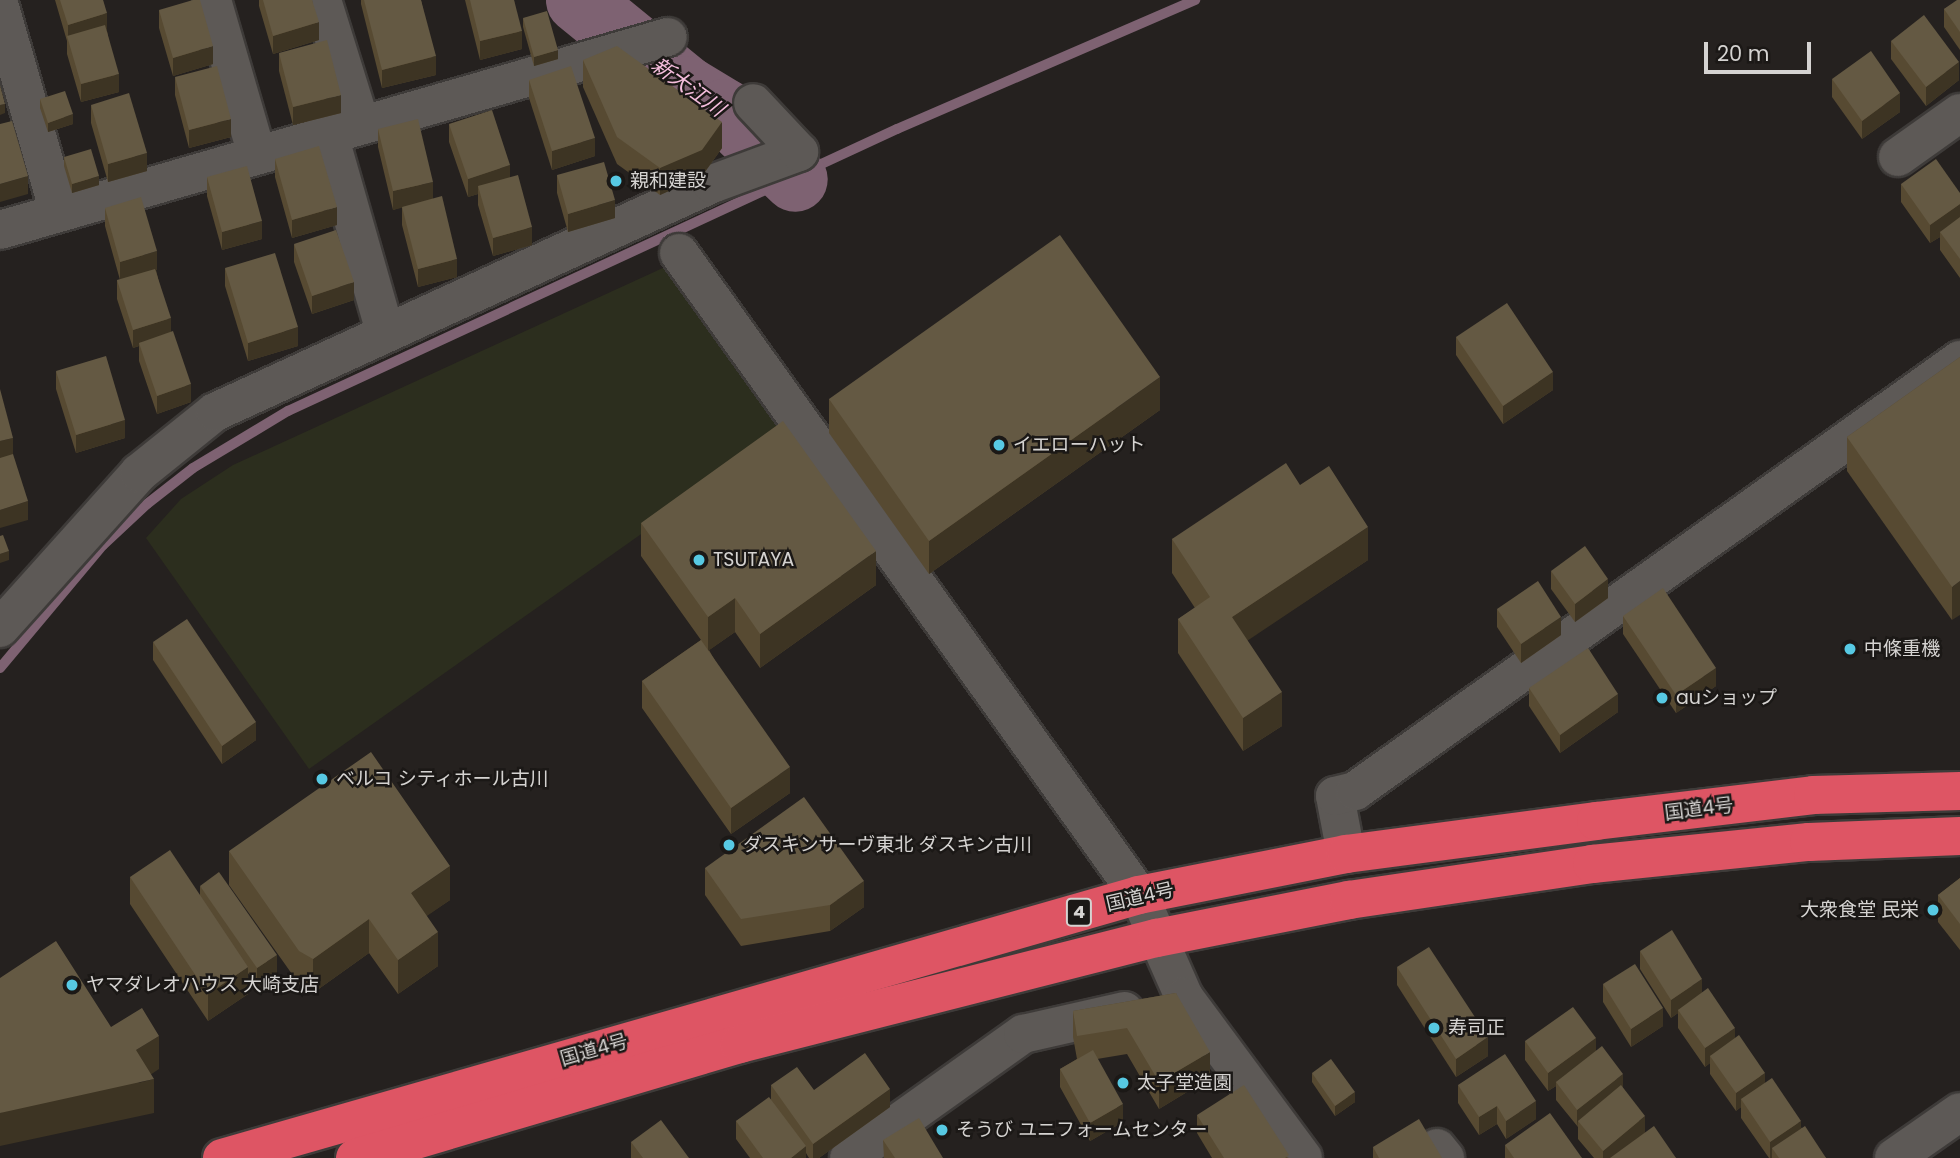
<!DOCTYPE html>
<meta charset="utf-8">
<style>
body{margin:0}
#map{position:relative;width:1960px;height:1158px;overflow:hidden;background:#25211f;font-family:Poppins,"Noto Sans JP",sans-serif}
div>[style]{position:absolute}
.green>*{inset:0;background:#2c2e1e}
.stream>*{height:10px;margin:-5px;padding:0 5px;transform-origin:5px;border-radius:5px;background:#7e6272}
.river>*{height:65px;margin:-32.5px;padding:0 32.5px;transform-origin:32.5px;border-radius:32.5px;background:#7e6272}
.roads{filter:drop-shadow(2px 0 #3e3b39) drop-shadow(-2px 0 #3e3b39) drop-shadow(0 2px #3e3b39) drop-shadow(0 -2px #3e3b39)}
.minor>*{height:38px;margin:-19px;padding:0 19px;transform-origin:19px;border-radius:19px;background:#5d5956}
.highway>*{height:38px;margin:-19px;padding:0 19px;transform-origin:19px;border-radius:19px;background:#de5564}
.wall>*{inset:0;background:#574a32}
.shaded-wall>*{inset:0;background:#3d3423}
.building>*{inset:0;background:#645943}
.dots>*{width:19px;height:19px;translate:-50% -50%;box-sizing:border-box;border:4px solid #1b1816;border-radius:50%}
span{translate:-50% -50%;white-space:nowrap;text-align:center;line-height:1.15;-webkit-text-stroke:5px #1b1816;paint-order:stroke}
.shield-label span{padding:2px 5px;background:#1b1816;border:2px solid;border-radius:5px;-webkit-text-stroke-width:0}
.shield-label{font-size:18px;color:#d5d3d1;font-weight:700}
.poi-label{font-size:19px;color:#d5d3d1}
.left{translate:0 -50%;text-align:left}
.right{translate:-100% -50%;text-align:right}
.street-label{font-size:19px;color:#d5d3d1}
.water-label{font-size:21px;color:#f4bddc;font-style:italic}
.scale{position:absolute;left:1704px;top:42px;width:107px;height:32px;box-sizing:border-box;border:4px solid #d5d3d1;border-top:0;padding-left:9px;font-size:21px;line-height:24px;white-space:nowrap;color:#d5d3d1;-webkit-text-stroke:5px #1b1816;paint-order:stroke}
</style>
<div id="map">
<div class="green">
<i style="clip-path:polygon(665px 267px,784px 433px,309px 769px,146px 538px,181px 499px,233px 465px)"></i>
</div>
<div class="stream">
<i style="left:0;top:668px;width:160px;rotate:-50.1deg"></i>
<i style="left:103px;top:545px;width:60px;rotate:-43deg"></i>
<i style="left:147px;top:504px;width:58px;rotate:-38deg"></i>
<i style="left:193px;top:468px;width:111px;rotate:-31deg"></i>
<i style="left:288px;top:411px;width:671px;rotate:-24.85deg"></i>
<i style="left:897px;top:129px;width:325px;rotate:-23.4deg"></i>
</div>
<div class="river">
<i style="left:578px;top:0;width:139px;rotate:39.2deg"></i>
<i style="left:686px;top:88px;width:44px;rotate:31.2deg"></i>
<i style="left:724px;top:111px;width:98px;rotate:43.8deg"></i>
</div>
<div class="roads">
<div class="minor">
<i style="left:212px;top:0;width:161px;rotate:73.8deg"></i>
<i style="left:322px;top:0;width:131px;rotate:72.7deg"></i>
<i style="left:0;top:7px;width:214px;rotate:74deg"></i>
<i style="left:329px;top:135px;width:205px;rotate:74.1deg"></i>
<i style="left:1898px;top:157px;width:76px;rotate:-35.4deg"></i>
<i style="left:0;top:230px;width:695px;rotate:-16.12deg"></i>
<i style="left:679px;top:253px;width:790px;rotate:54.38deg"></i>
<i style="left:1139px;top:895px;width:111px;rotate:66.2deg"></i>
<i style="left:1184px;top:997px;width:200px;rotate:53.5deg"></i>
<i style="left:0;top:628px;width:208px;rotate:-48.1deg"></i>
<i style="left:139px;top:473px;width:97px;rotate:-38.8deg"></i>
<i style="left:215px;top:412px;width:547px;rotate:-24.64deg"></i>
<i style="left:712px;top:184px;width:93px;rotate:-20.2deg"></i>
<i style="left:799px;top:152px;width:67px;rotate:-133.2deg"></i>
<i style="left:1346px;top:854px;width:59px;rotate:-100.7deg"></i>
<i style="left:1335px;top:796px;width:21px;rotate:-14deg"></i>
<i style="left:1355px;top:791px;width:743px;rotate:-35.47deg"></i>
<i style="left:1437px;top:1148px;width:13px;rotate:51deg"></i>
<i style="left:849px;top:1158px;width:214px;rotate:-35.5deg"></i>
<i style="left:1023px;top:1034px;width:104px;rotate:-12.8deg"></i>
<i style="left:1894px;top:1158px;width:80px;rotate:-34.9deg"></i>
</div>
<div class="highway">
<i style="left:222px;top:1158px;width:954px;rotate:-16deg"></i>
<i style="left:1139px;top:895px;width:211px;rotate:-11.2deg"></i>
<i style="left:1346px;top:854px;width:252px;rotate:-7.5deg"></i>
<i style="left:1596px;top:821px;width:219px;rotate:-6.8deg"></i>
<i style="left:1813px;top:795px;width:147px;rotate:-1.6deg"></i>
<i style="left:355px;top:1158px;width:402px;rotate:-16.5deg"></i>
<i style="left:740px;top:1044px;width:430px;rotate:-14.3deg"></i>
<i style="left:1157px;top:938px;width:196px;rotate:-11.2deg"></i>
<i style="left:1349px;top:900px;width:246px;rotate:-8.4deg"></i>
<i style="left:1592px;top:864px;width:218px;rotate:-5.8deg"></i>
<i style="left:1809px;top:842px;width:151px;rotate:-2.3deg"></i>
</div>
</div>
<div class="wall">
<i style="clip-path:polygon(55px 0,103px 0,107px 31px,119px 92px,81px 102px,67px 54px,67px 41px)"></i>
<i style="clip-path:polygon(259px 0,312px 0,319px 40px,273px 54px,259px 6px)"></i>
<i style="clip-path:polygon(361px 0,421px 0,436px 75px,382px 88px,361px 4px)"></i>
<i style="clip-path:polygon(465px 0,514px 0,522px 49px,480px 60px)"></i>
<i style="clip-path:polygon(1960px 0,1960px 50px,1944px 27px,1944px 9px)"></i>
<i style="clip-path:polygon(159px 10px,213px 64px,173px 76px,159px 28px)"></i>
<i style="clip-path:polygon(523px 18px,558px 59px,534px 66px,523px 27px)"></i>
<i style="clip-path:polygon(1891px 41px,1959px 80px,1926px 106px,1891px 59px)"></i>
<i style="clip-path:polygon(279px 53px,341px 113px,293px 125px,279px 71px)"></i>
<i style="clip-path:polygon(583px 60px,722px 148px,702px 176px,660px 195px,617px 164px,583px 87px)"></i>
<i style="clip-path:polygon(175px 77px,231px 137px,189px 148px,175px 95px)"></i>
<i style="clip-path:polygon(1832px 79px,1900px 112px,1862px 139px,1832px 97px)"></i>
<i style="clip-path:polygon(529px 80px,595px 156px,552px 170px,529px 98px)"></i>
<i style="clip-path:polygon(40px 99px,73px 124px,48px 132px,40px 108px)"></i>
<i style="clip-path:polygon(91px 105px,147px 171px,108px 182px,91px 123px)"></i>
<i style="clip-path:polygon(449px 124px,510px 177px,532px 245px,493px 256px,478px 205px,478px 194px,468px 197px,449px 142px)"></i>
<i style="clip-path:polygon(378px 129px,433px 199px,457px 277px,418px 287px,402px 225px,402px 207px,393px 210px,378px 147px)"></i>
<i style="clip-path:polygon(64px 157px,99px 185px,72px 193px,64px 166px)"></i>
<i style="clip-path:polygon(275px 159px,337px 225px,292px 238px,275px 177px)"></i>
<i style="clip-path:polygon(557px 175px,615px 218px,568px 232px,557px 193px)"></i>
<i style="clip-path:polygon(207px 177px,262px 239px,222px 250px,207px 196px)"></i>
<i style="clip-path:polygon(1901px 184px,1960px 193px,1960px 278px,1940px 250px,1940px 237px,1930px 243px,1901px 202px)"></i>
<i style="clip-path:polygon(105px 208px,157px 270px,156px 270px,171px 332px,191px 402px,157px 414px,139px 361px,139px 346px,133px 348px,117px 299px,117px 280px,120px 280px,105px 226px)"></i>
<i style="clip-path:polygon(294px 244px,354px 300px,312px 314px,294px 262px)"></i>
<i style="clip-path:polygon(225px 268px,298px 346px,248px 361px,225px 286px)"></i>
<i style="clip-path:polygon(1456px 337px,1553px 390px,1503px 424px,1456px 355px)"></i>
<i style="clip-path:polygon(1960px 357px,1952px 620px,1847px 471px,1847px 437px)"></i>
<i style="clip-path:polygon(56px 371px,125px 438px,76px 453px,56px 389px)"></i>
<i style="clip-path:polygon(829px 399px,1160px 410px,929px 574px,829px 433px)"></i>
<i style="clip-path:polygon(1300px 485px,1368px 560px,1247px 640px,1282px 726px,1243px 751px,1178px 653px,1178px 619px,1195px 608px,1172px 573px,1172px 539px)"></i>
<i style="clip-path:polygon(641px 523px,876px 585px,760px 668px,735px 632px,709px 650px,790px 793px,731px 834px,642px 708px,642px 681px,701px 640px,641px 556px)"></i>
<i style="clip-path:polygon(1551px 571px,1608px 598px,1575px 622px,1551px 589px)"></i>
<i style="clip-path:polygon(1497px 609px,1561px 635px,1521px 663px,1497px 627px)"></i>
<i style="clip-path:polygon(1623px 616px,1716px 686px,1676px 713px,1623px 634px)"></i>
<i style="clip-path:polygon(153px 642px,256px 740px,222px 764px,153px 660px)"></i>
<i style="clip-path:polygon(1529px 688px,1618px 712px,1560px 753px,1529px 706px)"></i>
<i style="clip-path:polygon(229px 851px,450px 900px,426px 916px,438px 966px,398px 994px,369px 953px,313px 993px,299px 984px,229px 885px)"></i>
<i style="clip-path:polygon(705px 868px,864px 907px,830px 931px,741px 946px,705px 895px)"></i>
<i style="clip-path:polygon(130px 877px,200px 895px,200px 886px,277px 973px,257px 986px,248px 973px,248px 994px,208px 1021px,130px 904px)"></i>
<i style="clip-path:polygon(1960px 878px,1960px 950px,1938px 922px,1938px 895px)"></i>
<i style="clip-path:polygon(1640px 951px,1702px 992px,1765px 1083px,1826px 1158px,1769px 1158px,1741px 1118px,1741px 1107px,1736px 1111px,1710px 1074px,1710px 1063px,1705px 1067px,1678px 1028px,1678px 1013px,1671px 1018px,1640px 969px)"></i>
<i style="clip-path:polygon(1397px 967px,1488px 1056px,1456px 1077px,1397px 985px)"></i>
<i style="clip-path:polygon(1603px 984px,1663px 1026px,1631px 1047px,1603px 1002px)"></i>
<i style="clip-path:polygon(1176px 993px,1210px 1078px,1159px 1109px,1127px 1054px,1097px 1059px,1123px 1122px,1090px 1141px,1060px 1087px,1060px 1069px,1077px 1059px,1073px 1037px,1073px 1011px)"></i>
<i style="clip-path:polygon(1525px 1041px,1596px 1051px,1623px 1088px,1645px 1133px,1676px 1158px,1594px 1158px,1578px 1139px,1578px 1127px,1556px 1100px,1556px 1086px,1548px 1091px,1525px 1060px)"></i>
<i style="clip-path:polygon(1312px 1073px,1355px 1102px,1335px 1116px,1312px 1082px)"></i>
<i style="clip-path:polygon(771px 1085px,814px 1090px,890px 1107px,819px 1158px,809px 1158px,806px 1153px,806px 1158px,750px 1158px,736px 1139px,736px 1121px,771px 1099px)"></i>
<i style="clip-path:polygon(1458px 1085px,1536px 1119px,1506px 1139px,1497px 1124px,1479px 1135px,1458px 1103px)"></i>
<i style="clip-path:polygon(1197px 1115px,1289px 1158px,1212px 1158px,1197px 1133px)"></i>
<i style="clip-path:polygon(883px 1140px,943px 1158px,884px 1158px)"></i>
<i style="clip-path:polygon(631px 1142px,689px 1158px,631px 1158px)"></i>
<i style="clip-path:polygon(1505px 1145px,1582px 1158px,1505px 1158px)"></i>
<i style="clip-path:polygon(1373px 1147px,1442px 1158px,1373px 1158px)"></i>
</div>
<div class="shaded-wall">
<i style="clip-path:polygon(107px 13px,107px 31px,68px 38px,68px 25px)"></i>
<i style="clip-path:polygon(319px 22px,319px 40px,273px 54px,273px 36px)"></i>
<i style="clip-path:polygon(522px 31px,522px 49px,480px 60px,480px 41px)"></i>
<i style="clip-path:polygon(213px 46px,213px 64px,173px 76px,173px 58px)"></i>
<i style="clip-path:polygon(558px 50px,558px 59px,534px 66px,534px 57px)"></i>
<i style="clip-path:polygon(436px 56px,436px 75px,382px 88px,382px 70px)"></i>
<i style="clip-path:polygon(1959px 62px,1959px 80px,1926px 106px,1926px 87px)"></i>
<i style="clip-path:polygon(119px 74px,119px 92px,81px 102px,81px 84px)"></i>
<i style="clip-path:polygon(1900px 93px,1900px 112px,1862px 139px,1862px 121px)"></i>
<i style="clip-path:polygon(341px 95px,341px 113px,293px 125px,293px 107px)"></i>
<i style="clip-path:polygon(5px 104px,5px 113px,0 115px,0 105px)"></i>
<i style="clip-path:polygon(73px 114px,73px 124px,48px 132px,48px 123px)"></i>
<i style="clip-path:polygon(231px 119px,231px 137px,189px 148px,189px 130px)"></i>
<i style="clip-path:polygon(722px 122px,722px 148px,702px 176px,660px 195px,660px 168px)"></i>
<i style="clip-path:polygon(595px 138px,595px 156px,552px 170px,552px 151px)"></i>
<i style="clip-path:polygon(147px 153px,147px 171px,108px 182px,108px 164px)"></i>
<i style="clip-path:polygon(510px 165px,510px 183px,478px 186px,478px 194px,468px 197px,468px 179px)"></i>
<i style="clip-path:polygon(28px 176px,28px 194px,0 202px,0 184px)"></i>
<i style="clip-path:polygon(99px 176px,99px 185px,72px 193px,72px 184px)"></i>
<i style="clip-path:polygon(433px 182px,433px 200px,393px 210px,393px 191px)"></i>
<i style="clip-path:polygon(615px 200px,615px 218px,568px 232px,568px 214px)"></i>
<i style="clip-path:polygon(1960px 204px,1960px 222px,1940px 232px,1940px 237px,1930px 243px,1930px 225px)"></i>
<i style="clip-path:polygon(337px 207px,337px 225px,292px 238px,292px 220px)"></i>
<i style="clip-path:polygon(262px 221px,262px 239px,222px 250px,222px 232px)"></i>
<i style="clip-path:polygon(532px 227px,532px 245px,493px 256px,493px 238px)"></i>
<i style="clip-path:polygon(157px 251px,157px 270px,120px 280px,120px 262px)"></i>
<i style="clip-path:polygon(457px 259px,457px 277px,418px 287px,418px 269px)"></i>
<i style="clip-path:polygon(354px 282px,354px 300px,312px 314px,312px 296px)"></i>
<i style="clip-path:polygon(171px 318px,171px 336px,139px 343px,139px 346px,133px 348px,133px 330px)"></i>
<i style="clip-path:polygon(298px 327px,298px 346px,248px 361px,248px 343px)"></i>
<i style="clip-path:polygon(1553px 372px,1553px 390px,1503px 424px,1503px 406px)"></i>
<i style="clip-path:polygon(1160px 377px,1160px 410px,929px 574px,929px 541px)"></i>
<i style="clip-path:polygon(191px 384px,191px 402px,157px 414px,157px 396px)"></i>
<i style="clip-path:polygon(125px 420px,125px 438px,76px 453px,76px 435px)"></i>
<i style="clip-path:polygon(13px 438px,13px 456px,0 459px,0 441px)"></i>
<i style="clip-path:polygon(28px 501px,28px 520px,0 528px,0 510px)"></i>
<i style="clip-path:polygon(1368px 527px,1368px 560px,1232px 651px,1232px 617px)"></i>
<i style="clip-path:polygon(9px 551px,9px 560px,0 563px,0 554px)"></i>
<i style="clip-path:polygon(876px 551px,876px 585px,760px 668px,760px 634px)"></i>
<i style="clip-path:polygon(1608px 579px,1608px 598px,1575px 622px,1575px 604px)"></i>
<i style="clip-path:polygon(1960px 581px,1960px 615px,1952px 620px,1952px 587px)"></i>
<i style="clip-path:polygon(735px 598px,735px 632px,708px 651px,708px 617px)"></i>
<i style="clip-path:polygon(1561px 617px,1561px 635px,1521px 663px,1521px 644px)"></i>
<i style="clip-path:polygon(1716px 668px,1716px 686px,1676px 713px,1676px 695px)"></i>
<i style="clip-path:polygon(1282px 692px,1282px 726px,1243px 751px,1243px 718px)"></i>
<i style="clip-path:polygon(1618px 694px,1618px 712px,1560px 753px,1560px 735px)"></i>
<i style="clip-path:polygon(256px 722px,256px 740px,222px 764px,222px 746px)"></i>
<i style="clip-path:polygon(790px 767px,790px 793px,731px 834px,731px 808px)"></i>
<i style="clip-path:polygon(450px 866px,450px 900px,411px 927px,411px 893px)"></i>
<i style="clip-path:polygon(864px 881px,864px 907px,830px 931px,830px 905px)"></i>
<i style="clip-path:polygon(369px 919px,369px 953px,313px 993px,313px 959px)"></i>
<i style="clip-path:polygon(438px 932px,438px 966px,398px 994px,398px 960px)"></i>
<i style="clip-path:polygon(277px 955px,277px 973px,257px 986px,257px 968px)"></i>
<i style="clip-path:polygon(248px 967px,248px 994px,208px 1021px,208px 994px)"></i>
<i style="clip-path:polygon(1702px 979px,1702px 998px,1678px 1010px,1678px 1013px,1671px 1018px,1671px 1000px)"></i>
<i style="clip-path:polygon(1663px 1008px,1663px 1026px,1631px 1047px,1631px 1029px)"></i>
<i style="clip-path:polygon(1735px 1028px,1735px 1046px,1710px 1056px,1710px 1063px,1705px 1067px,1705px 1048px)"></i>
<i style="clip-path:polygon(159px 1036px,159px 1069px,138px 1083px,154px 1079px,154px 1113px,0 1146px,0 1113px,136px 1050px)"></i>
<i style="clip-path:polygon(1488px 1037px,1488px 1056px,1456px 1077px,1456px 1059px)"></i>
<i style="clip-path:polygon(1596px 1038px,1596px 1056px,1556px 1082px,1556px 1086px,1548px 1091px,1548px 1073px)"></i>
<i style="clip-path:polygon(1210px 1052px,1210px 1078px,1159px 1109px,1159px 1082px)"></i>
<i style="clip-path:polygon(1765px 1073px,1765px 1091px,1741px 1099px,1741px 1107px,1736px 1111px,1736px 1093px)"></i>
<i style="clip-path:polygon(1623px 1074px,1623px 1092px,1578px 1121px,1577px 1128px,1577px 1110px)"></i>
<i style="clip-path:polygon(890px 1089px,890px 1107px,819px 1158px,813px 1158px,813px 1144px)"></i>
<i style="clip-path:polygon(1355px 1092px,1355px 1102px,1335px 1116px,1335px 1106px)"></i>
<i style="clip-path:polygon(1536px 1101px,1536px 1119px,1506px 1139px,1506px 1121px)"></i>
<i style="clip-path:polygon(1123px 1104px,1123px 1122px,1090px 1141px,1090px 1123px)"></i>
<i style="clip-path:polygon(1497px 1106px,1497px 1124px,1479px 1135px,1479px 1117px)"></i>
<i style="clip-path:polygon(1645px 1116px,1645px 1134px,1616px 1158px,1603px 1158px,1603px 1151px)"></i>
<i style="clip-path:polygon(1801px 1121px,1801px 1139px,1772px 1148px,1772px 1158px,1770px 1158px,1770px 1142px)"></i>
<i style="clip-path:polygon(806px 1146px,806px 1158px,791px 1158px)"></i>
</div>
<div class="building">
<i style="clip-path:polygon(60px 0,103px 0,107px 13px,68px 25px)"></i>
<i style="clip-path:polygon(193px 0,200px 0,213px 46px,173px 58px,159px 10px)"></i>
<i style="clip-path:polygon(263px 0,312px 0,319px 22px,273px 36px)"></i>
<i style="clip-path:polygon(364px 0,421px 0,436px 56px,382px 70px)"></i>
<i style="clip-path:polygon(470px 0,514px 0,522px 31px,480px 41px)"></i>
<i style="clip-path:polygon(1957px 0,1960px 0,1960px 32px,1944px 9px)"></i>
<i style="clip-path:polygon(547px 11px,558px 50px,534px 57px,523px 18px)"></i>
<i style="clip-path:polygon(1924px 15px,1959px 62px,1926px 87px,1891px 41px)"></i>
<i style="clip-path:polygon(105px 25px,119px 74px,81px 84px,67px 36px)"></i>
<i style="clip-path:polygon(327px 40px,341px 95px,293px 107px,279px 53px)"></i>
<i style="clip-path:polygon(617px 46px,722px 122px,702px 150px,660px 168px,617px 137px,583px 60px)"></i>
<i style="clip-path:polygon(1871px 51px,1900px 93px,1862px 121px,1832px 79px)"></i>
<i style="clip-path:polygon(217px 66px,231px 119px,189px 130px,175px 77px)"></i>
<i style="clip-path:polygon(571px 66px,595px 138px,552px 151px,529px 80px)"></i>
<i style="clip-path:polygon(0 85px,5px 104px,0 105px)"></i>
<i style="clip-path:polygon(65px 91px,73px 114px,48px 123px,40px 99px)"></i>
<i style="clip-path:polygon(129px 93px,147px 153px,108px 164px,91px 105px)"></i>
<i style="clip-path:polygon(492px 110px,510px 165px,468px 179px,449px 124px)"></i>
<i style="clip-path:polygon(418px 119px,433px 182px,393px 191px,378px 129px)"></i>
<i style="clip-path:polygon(12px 121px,28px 176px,0 184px,0 124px)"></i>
<i style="clip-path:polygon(319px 146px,337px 207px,292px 220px,275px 159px)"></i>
<i style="clip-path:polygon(91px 149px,99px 176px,72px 184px,64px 157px)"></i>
<i style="clip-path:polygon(1936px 159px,1960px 193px,1960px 204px,1930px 225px,1901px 184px)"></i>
<i style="clip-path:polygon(604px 162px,615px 200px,568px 214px,557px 175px)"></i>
<i style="clip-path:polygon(247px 166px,262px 221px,222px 232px,207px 177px)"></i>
<i style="clip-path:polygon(518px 175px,532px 227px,493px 238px,478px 186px)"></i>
<i style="clip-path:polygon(442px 196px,457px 259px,418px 269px,402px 207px)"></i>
<i style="clip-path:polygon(141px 197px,157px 251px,120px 262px,105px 208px)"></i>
<i style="clip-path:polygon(1960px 217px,1960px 259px,1940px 232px)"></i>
<i style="clip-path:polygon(336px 230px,354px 282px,312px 296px,294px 244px)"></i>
<i style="clip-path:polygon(1060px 235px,1160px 377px,929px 541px,829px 399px)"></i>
<i style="clip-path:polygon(275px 253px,298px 327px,248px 343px,225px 268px)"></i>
<i style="clip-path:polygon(155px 269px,171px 318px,133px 330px,117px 280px)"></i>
<i style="clip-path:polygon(1507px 303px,1553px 372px,1503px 406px,1456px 337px)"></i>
<i style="clip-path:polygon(173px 331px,191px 384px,157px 396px,139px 343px)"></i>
<i style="clip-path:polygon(106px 356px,125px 420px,76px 435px,56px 371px)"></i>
<i style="clip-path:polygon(1960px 357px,1960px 581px,1952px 587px,1847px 437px)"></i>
<i style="clip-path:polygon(0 389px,13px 438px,0 441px)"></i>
<i style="clip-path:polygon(783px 421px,876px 551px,760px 634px,735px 598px,708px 617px,641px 523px)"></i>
<i style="clip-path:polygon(13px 454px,28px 501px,0 510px,0 458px)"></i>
<i style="clip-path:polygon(1286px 463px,1300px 485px,1329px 466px,1368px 527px,1232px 617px,1282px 692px,1243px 718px,1178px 619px,1210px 597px,1172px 539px)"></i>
<i style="clip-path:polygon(3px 535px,9px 551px,0 554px,0 536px)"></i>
<i style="clip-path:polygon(1585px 546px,1608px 579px,1575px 604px,1551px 571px)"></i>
<i style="clip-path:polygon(1538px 581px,1561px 617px,1521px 644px,1497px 609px)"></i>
<i style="clip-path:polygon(1663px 588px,1716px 668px,1676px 695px,1623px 616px)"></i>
<i style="clip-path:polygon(187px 619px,256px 722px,222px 746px,153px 642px)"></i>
<i style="clip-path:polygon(701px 640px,790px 767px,731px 808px,642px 681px)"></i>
<i style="clip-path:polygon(1588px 648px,1618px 694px,1560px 735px,1529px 688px)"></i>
<i style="clip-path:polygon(371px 752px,450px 866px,411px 893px,438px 932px,398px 960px,369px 919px,313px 959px,299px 951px,229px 851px)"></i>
<i style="clip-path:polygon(804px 797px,864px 881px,830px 905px,741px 919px,705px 868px)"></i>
<i style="clip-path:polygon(170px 850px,248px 967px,208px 994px,130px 877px)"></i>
<i style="clip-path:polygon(219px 872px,277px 955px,257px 968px,200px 886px)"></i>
<i style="clip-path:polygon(1960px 878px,1960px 924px,1938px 895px)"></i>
<i style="clip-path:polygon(1672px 930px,1702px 979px,1671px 1000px,1640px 951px)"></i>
<i style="clip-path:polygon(56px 941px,111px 1027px,142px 1008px,159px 1036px,136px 1050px,154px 1079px,0 1113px,0 978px)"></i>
<i style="clip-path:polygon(1429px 947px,1488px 1037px,1456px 1059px,1397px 967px)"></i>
<i style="clip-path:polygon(1635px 964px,1663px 1008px,1631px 1029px,1603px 984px)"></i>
<i style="clip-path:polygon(1708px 988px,1735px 1028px,1705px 1048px,1678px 1010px)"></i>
<i style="clip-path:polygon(1176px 993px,1210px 1052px,1159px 1082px,1127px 1028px,1077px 1036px,1073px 1011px)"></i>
<i style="clip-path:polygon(1573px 1007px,1596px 1038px,1548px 1073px,1525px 1041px)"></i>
<i style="clip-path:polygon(1739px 1035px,1765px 1073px,1736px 1093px,1710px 1056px)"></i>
<i style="clip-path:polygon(1602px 1046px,1623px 1074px,1577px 1110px,1556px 1082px)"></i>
<i style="clip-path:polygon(1093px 1050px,1123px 1104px,1090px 1123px,1060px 1069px)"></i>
<i style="clip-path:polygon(865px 1053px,890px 1089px,813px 1144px,771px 1085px,797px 1067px,814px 1090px)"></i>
<i style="clip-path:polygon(1505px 1054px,1536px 1101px,1506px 1121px,1497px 1106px,1479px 1117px,1458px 1085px)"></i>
<i style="clip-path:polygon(1331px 1059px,1355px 1092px,1335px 1106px,1312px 1073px)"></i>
<i style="clip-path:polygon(1772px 1078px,1801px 1121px,1770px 1142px,1741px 1099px)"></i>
<i style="clip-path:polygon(1244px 1085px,1289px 1155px,1285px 1158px,1224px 1158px,1197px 1115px)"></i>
<i style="clip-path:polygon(1621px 1085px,1645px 1116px,1603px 1151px,1578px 1121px)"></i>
<i style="clip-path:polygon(769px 1097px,806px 1146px,791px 1158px,763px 1158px,736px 1121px)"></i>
<i style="clip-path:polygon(1550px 1113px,1582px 1158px,1514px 1158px,1505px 1145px)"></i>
<i style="clip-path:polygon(919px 1118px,943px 1158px,895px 1158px,883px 1140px)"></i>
<i style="clip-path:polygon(1419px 1119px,1442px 1158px,1379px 1158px,1373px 1147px)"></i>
<i style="clip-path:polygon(661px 1120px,689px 1158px,643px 1158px,631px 1142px)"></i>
<i style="clip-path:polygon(1654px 1126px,1676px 1158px,1610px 1158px)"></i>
<i style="clip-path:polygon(1805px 1126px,1826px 1158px,1779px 1158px,1772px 1148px)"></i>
</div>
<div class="dots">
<i style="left:616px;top:181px;background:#57c9e3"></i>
<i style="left:999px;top:445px;background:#57c9e3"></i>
<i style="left:699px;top:560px;background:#57c9e3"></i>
<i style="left:1850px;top:649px;background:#57c9e3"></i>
<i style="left:1662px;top:698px;background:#57c9e3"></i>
<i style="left:322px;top:779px;background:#57c9e3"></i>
<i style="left:729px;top:845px;background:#57c9e3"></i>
<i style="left:1933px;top:910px;background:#57c9e3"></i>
<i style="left:72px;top:985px;background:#57c9e3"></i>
<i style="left:1434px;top:1028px;background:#57c9e3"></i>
<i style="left:1123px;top:1083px;background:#57c9e3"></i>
<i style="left:942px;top:1130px;background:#57c9e3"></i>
</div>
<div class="shield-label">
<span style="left:1079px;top:912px">4</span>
</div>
<div class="poi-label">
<span class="left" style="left:630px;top:181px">親和建設</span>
<span class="left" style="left:1013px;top:445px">イエローハット</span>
<span class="left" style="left:713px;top:560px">TSUTAYA</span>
<span class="left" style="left:1864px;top:649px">中條重機</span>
<span class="left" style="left:1676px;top:698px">auショップ</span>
<span class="left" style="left:336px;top:779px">ベルコ シティホール古川</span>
<span class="left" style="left:743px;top:845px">ダスキンサーヴ東北 ダスキン古川</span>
<span class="right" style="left:1919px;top:910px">大衆食堂 民栄</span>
<span class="left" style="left:86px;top:985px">ヤマダレオハウス 大崎支店</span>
<span class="left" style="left:1448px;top:1028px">寿司正</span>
<span class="left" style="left:1137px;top:1083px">太子堂造園</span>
<span class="left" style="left:956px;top:1130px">そうび ユニフォームセンター</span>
</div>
<div class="street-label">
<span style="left:1699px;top:809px;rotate:-7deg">国道4号</span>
<span style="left:1140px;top:897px;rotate:-13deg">国道4号</span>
<span style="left:594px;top:1050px;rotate:-16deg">国道4号</span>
</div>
<div class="water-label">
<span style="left:688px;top:87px;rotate:36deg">新大江川</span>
</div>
<div class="scale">20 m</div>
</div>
